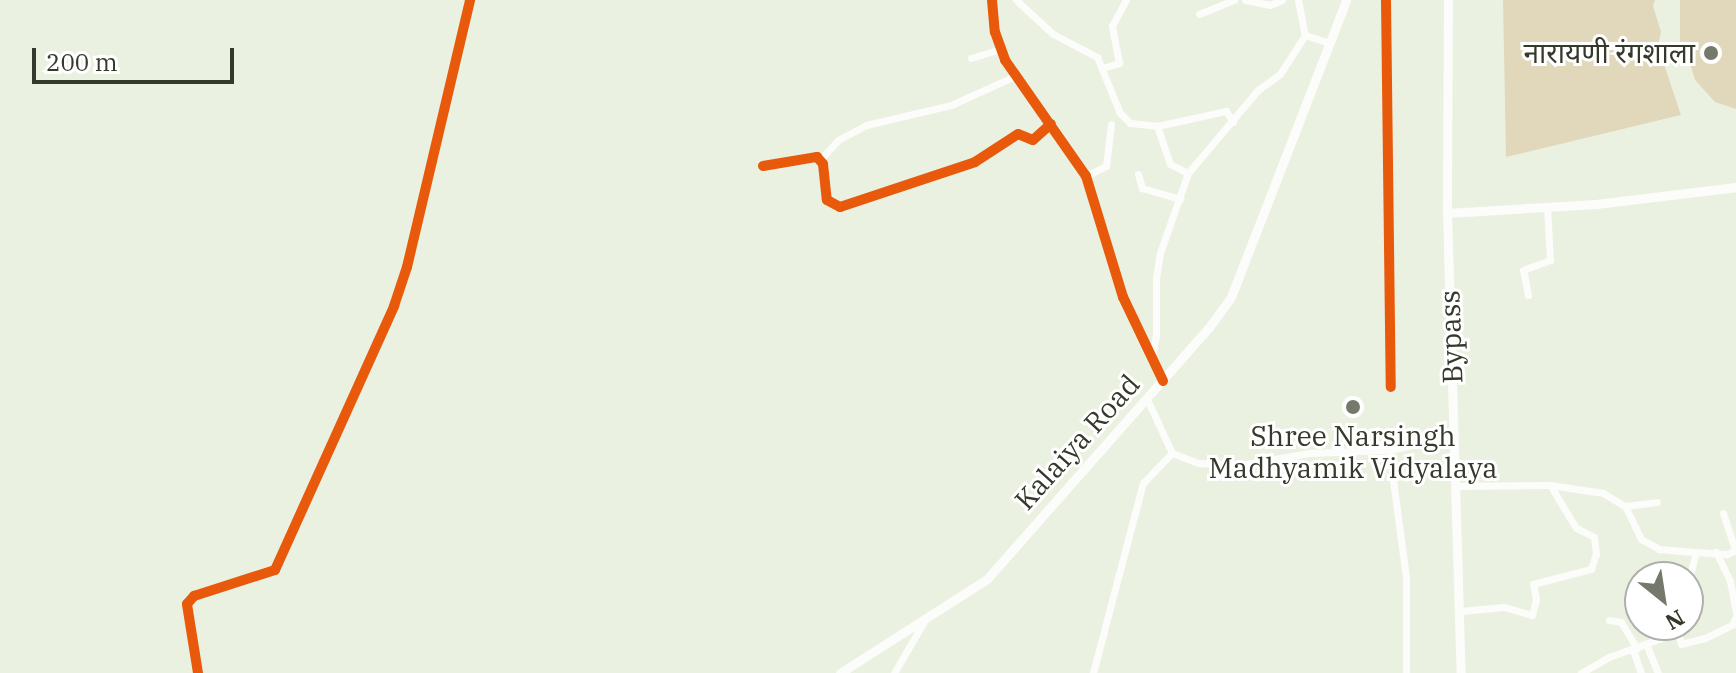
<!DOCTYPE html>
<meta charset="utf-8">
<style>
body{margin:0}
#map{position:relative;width:1736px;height:673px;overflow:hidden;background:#ebf1e0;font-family:"IBM Plex Serif","Noto Sans Devanagari",serif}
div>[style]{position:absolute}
.green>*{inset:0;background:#e1d8bc}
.minor>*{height:7px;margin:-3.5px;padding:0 3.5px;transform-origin:3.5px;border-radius:3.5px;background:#fcfdfa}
.major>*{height:9px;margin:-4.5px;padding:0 4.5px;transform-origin:4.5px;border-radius:4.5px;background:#fcfdfa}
.cycleway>*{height:10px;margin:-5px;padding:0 5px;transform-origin:5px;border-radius:5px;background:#e8590c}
.dots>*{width:22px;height:22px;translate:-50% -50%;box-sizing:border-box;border:4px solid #fff;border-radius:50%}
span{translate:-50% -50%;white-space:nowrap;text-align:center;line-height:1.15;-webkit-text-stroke:6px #fff;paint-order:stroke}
.poi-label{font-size:28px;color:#35392c}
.right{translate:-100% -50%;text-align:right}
.street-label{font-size:28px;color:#35392c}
.north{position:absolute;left:1624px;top:561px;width:80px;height:80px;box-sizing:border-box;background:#fff;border:2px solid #aeb0ab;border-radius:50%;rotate:150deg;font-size:22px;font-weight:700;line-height:32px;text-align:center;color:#35392c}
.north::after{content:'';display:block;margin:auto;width:28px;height:36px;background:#75796b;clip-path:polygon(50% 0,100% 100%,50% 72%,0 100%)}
.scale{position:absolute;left:32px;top:48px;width:202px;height:36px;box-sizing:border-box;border:4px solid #35392c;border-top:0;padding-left:10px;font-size:24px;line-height:28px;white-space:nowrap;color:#35392c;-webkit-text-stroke:6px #fff;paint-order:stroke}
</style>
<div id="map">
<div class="green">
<i style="clip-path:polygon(1503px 0,1655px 0,1653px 6px,1661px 32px,1658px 46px,1681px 115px,1506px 157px)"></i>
<i style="clip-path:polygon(1680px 0,1736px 0,1736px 109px,1715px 102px,1695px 80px,1686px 50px,1680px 50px)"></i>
</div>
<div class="minor">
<i style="left:992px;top:0;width:32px;rotate:85deg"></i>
<i style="left:995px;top:32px;width:30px;rotate:70deg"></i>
<i style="left:1005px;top:60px;width:141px;rotate:55.1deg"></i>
<i style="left:1086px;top:176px;width:127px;rotate:73deg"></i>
<i style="left:1123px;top:297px;width:93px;rotate:64.5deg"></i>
<i style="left:1016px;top:0;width:50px;rotate:42.6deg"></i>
<i style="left:1053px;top:34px;width:50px;rotate:27.6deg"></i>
<i style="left:1097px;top:57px;width:61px;rotate:67.7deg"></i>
<i style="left:1120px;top:113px;width:14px;rotate:45deg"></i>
<i style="left:1130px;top:123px;width:27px;rotate:6deg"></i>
<i style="left:1157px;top:126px;width:71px;rotate:-12.3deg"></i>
<i style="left:1226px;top:111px;width:13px;rotate:58deg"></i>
<i style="left:1245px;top:0;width:25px;rotate:11deg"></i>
<i style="left:1270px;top:5px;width:13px;rotate:-23deg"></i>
<i style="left:1298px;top:0;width:36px;rotate:79deg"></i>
<i style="left:1386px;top:0;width:387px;rotate:89.3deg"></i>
<i style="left:1199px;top:14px;width:38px;rotate:-22deg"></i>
<i style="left:971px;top:58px;width:30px;rotate:-17deg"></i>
<i style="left:1102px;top:68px;width:18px;rotate:-16deg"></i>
<i style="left:1119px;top:63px;width:38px;rotate:-101deg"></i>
<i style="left:1112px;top:26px;width:30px;rotate:-62deg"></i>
<i style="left:1157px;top:126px;width:40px;rotate:71.1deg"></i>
<i style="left:1170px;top:164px;width:20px;rotate:27deg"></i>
<i style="left:821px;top:159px;width:25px;rotate:-48deg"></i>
<i style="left:838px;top:140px;width:32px;rotate:-28deg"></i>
<i style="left:866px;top:125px;width:87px;rotate:-13.2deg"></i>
<i style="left:951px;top:105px;width:70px;rotate:-24.4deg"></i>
<i style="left:763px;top:166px;width:55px;rotate:-9.5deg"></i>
<i style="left:817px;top:157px;width:9px;rotate:49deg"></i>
<i style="left:823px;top:164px;width:36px;rotate:84deg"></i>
<i style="left:827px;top:200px;width:15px;rotate:28deg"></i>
<i style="left:840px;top:207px;width:142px;rotate:-18.4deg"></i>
<i style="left:975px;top:162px;width:51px;rotate:-33.1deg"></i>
<i style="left:1018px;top:134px;width:16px;rotate:22deg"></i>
<i style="left:1033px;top:140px;width:24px;rotate:-42deg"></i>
<i style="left:1138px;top:174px;width:15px;rotate:74deg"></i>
<i style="left:1142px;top:188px;width:40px;rotate:16deg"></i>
<i style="left:1086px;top:176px;width:22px;rotate:-27deg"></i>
<i style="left:1106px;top:166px;width:42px;rotate:-83.2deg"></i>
<i style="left:1528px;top:295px;width:25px;rotate:-101deg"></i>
<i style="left:1523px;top:270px;width:29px;rotate:-20deg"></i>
<i style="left:1550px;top:260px;width:53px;rotate:-93.2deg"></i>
<i style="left:1151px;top:361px;width:26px;rotate:-79deg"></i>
<i style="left:1156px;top:335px;width:57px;rotate:-90deg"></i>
<i style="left:1156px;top:278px;width:25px;rotate:-81deg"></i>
<i style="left:1160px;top:253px;width:85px;rotate:-70.7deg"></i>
<i style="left:1188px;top:173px;width:109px;rotate:-49.9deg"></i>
<i style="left:1258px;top:90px;width:27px;rotate:-36deg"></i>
<i style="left:1280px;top:74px;width:46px;rotate:-57.3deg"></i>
<i style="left:1305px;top:35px;width:25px;rotate:18deg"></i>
<i style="left:1147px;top:399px;width:60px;rotate:65.2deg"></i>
<i style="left:1172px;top:453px;width:28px;rotate:21deg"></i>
<i style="left:1198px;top:463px;width:42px;rotate:2.7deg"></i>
<i style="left:1240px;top:465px;width:70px;rotate:-9.9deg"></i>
<i style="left:1309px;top:453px;width:80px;rotate:-2.1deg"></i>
<i style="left:1389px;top:450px;width:67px;rotate:-12deg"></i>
<i style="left:1389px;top:450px;width:129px;rotate:82.4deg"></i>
<i style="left:1406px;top:578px;width:95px;rotate:90deg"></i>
<i style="left:1457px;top:486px;width:93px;rotate:-0.6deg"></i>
<i style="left:1550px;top:485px;width:54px;rotate:8.6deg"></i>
<i style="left:1603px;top:493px;width:26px;rotate:31deg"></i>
<i style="left:1625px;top:506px;width:37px;rotate:64deg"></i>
<i style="left:1641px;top:539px;width:21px;rotate:29deg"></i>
<i style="left:1659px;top:549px;width:37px;rotate:5deg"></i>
<i style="left:1696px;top:552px;width:30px;rotate:105deg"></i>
<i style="left:1625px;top:506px;width:32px;rotate:-7deg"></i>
<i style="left:1723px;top:513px;width:40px;rotate:72deg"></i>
<i style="left:1696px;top:552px;width:31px;rotate:4deg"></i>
<i style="left:1727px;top:554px;width:10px;rotate:-24deg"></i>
<i style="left:1716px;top:552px;width:32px;rotate:64deg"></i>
<i style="left:1730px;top:581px;width:32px;rotate:79deg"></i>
<i style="left:1461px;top:611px;width:43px;rotate:-5.3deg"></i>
<i style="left:1504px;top:607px;width:29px;rotate:16deg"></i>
<i style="left:1532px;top:615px;width:16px;rotate:-76deg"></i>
<i style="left:1536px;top:599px;width:15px;rotate:-101deg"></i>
<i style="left:1533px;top:584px;width:60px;rotate:-14.5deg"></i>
<i style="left:1591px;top:569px;width:16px;rotate:-72deg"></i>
<i style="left:1596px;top:554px;width:17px;rotate:-97deg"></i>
<i style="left:1594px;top:537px;width:20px;rotate:-153deg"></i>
<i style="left:1576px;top:528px;width:50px;rotate:-121.2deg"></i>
<i style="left:1609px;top:620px;width:12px;rotate:9deg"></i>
<i style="left:1621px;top:622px;width:31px;rotate:59deg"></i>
<i style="left:1678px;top:632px;width:12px;rotate:76deg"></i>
<i style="left:1681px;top:644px;width:25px;rotate:-14deg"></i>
<i style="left:1705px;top:638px;width:30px;rotate:-26deg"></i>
<i style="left:1732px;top:625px;width:10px;rotate:-66deg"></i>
<i style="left:1647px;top:646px;width:29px;rotate:68deg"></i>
<i style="left:1633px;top:650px;width:24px;rotate:71deg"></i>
<i style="left:198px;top:673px;width:70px;rotate:-99.1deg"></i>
<i style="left:187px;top:604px;width:11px;rotate:-49deg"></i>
<i style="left:194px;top:596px;width:85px;rotate:-17.8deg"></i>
<i style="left:275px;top:570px;width:290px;rotate:-65.7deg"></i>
<i style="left:394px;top:306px;width:41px;rotate:-71.6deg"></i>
<i style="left:407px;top:267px;width:274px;rotate:-76.7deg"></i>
<i style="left:894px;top:673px;width:61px;rotate:-59.7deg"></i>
<i style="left:1093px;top:673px;width:196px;rotate:-75.3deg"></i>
<i style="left:1143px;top:483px;width:42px;rotate:-46deg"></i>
<i style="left:1581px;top:673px;width:32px;rotate:-30deg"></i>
<i style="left:1609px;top:657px;width:73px;rotate:-19.9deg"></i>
<i style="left:1678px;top:632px;width:7px;rotate:-74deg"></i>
</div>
<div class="major">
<i style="left:1448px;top:0;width:213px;rotate:90.3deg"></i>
<i style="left:1447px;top:213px;width:460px;rotate:88.3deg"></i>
<i style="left:1447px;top:213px;width:149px;rotate:-3.5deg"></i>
<i style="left:1596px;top:204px;width:141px;rotate:-6.9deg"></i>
<i style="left:840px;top:673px;width:174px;rotate:-32.6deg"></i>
<i style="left:987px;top:579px;width:337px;rotate:-48.6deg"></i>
<i style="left:1210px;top:326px;width:36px;rotate:-54deg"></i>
<i style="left:1231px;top:297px;width:318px;rotate:-68.8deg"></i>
</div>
<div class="cycleway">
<i style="left:992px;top:0;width:32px;rotate:85deg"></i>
<i style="left:995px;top:32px;width:30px;rotate:70deg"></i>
<i style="left:1005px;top:60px;width:141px;rotate:55.1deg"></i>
<i style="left:1086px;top:176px;width:127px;rotate:73deg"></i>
<i style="left:1123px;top:297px;width:93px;rotate:64.5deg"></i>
<i style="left:1386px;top:0;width:387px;rotate:89.3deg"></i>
<i style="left:763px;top:166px;width:55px;rotate:-9.5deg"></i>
<i style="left:817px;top:157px;width:9px;rotate:49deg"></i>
<i style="left:823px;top:164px;width:36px;rotate:84deg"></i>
<i style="left:827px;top:200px;width:15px;rotate:28deg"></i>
<i style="left:840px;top:207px;width:142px;rotate:-18.4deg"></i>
<i style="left:975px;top:162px;width:51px;rotate:-33.1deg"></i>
<i style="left:1018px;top:134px;width:16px;rotate:22deg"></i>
<i style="left:1033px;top:140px;width:24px;rotate:-42deg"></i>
<i style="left:198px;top:673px;width:70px;rotate:-99.1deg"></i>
<i style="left:187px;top:604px;width:11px;rotate:-49deg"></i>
<i style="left:194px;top:596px;width:85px;rotate:-17.8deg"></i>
<i style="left:275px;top:570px;width:290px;rotate:-65.7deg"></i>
<i style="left:394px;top:306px;width:41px;rotate:-71.6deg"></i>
<i style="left:407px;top:267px;width:274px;rotate:-76.7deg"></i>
</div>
<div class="dots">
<i style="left:1711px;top:53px;background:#75796b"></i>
<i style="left:1353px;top:407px;background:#75796b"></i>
</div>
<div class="poi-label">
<span class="right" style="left:1695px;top:53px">नारायणी रंगशाला</span>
<span style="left:1353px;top:452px">Shree Narsingh<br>Madhyamik Vidyalaya</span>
</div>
<div class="street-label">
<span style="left:1451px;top:337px;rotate:-92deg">Bypass</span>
<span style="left:1077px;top:442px;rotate:-48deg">Kalaiya Road</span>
</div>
<div class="north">N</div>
<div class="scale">200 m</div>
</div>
